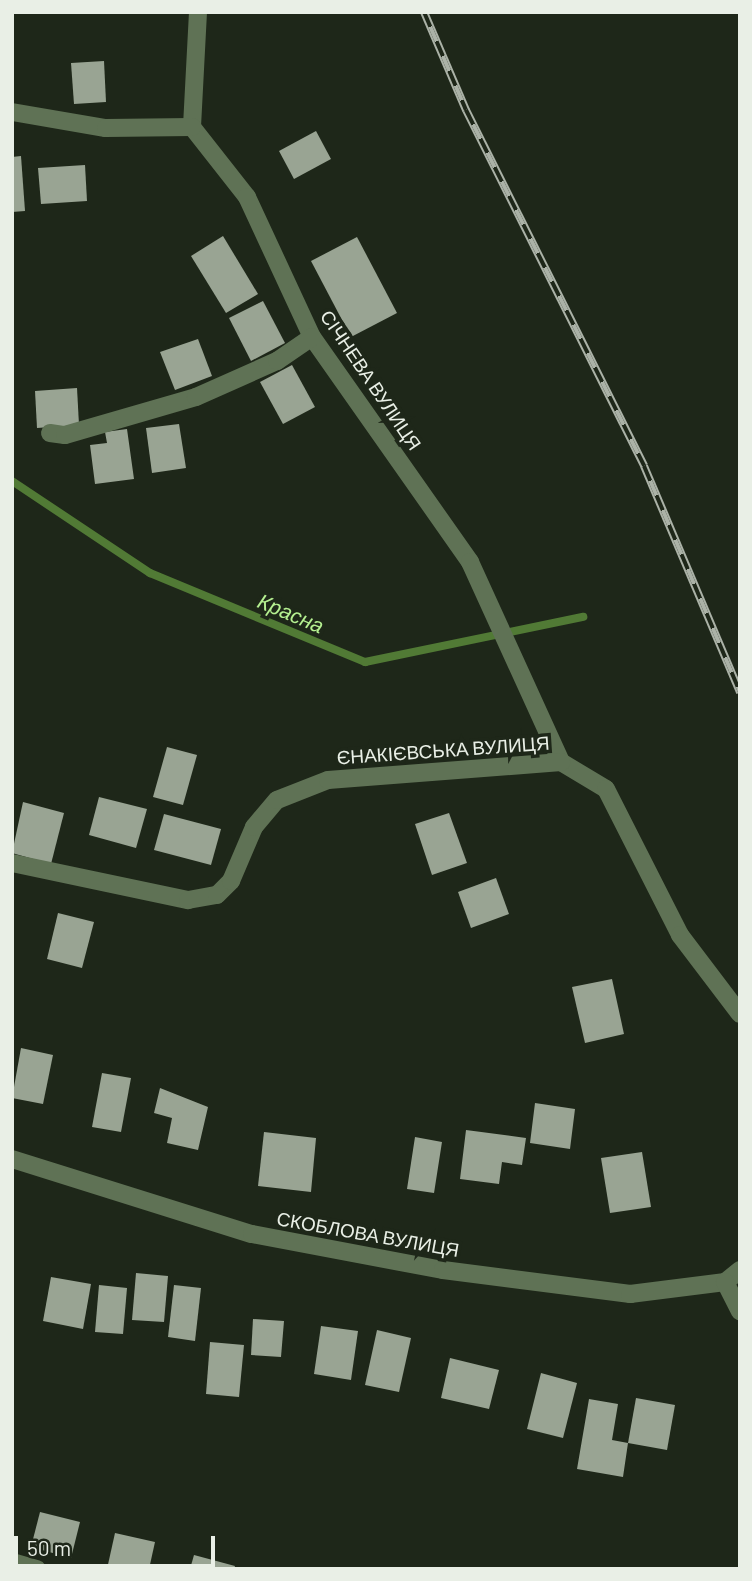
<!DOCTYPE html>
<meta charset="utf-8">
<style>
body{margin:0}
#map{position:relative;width:752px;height:1581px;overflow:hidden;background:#1e2719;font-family:Barlow,sans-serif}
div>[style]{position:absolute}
.stream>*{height:8px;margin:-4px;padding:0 4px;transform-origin:4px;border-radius:4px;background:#517a35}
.building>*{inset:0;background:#99a493}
.minor>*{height:18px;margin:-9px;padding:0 9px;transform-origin:9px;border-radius:9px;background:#5f7255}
.rail>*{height:8px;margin-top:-4px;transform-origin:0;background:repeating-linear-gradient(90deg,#1e2719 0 16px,#abb2a7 0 32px);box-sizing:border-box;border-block:2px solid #abb2a7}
span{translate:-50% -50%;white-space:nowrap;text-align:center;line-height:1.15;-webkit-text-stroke:7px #1e2719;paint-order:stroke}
.street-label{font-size:19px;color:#e9efe6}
.water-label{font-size:21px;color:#b5f091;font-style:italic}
.frame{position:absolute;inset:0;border:14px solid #e9efe6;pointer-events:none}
.scale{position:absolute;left:14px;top:1536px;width:201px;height:32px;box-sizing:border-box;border:4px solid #e9efe6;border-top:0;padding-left:9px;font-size:21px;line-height:24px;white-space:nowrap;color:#e9efe6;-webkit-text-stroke:5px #1e2719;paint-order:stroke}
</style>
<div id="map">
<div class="stream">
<i style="left:12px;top:481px;width:166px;rotate:33.7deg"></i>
<i style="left:150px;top:573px;width:233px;rotate:22.5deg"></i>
<i style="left:365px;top:662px;width:223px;rotate:-11.7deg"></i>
</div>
<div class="building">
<i style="clip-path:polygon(104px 61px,106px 102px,74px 104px,71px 63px)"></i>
<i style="clip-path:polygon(316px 131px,331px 159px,294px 179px,279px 151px)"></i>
<i style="clip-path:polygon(21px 156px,25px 211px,12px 212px,12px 157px)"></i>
<i style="clip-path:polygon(85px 165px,87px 201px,41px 204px,38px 168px)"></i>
<i style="clip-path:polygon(223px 236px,258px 294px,226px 313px,191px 256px)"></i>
<i style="clip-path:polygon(357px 237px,397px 313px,351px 337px,311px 261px)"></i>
<i style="clip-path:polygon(263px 301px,285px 343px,251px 361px,229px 318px)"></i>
<i style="clip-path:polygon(198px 339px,212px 376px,175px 390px,160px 352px)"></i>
<i style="clip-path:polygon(292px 365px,315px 407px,283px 424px,260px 382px)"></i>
<i style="clip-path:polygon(77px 388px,79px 425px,37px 428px,35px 391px)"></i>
<i style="clip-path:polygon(179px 424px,186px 468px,152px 473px,146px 428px)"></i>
<i style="clip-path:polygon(127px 429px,134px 479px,95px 484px,90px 445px,107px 443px,105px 432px)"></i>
<i style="clip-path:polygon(167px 747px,197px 755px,183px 805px,153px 797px)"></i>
<i style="clip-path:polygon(99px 797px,147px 809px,136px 848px,89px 835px)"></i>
<i style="clip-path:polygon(23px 802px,64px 813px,51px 864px,12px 853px)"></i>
<i style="clip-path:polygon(449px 813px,467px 863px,432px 875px,415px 824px)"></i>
<i style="clip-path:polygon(164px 814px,221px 829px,211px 865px,154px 850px)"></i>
<i style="clip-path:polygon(496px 878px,509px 914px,471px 928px,458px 892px)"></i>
<i style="clip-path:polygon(58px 913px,94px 922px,82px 968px,47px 959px)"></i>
<i style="clip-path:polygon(612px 979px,624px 1034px,585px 1043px,572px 987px)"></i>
<i style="clip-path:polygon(21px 1048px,53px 1055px,43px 1104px,12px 1098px)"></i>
<i style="clip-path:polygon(102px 1073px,131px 1078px,121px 1132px,92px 1127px)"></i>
<i style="clip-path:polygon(160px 1088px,208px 1107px,198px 1150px,167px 1143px,172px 1118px,154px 1113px)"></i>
<i style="clip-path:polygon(535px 1103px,575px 1109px,570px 1149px,530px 1143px)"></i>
<i style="clip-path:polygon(466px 1130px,526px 1138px,522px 1165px,502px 1162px,499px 1184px,460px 1179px)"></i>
<i style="clip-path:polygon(264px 1132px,316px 1138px,311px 1192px,258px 1186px)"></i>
<i style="clip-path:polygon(415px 1137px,442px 1142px,434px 1193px,407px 1189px)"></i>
<i style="clip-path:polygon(642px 1152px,651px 1207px,610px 1213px,601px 1158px)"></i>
<i style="clip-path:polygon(136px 1273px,168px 1276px,164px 1322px,132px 1320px)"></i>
<i style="clip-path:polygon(51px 1277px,91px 1284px,83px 1329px,43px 1321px)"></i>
<i style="clip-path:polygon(99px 1285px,127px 1288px,123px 1334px,95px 1332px)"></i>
<i style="clip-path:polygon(174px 1285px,201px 1288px,195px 1341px,168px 1337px)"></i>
<i style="clip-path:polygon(253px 1319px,284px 1321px,281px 1357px,251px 1355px)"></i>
<i style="clip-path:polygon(321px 1326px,358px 1331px,351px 1380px,314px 1374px)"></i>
<i style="clip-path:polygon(377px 1330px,411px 1338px,399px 1392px,365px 1385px)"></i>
<i style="clip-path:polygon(210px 1342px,244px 1345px,239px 1397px,206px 1394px)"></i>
<i style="clip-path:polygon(450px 1358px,499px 1370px,489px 1409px,441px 1398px)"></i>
<i style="clip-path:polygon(541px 1373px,577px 1383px,563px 1438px,527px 1429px)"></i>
<i style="clip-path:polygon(636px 1398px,675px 1405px,667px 1450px,628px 1443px)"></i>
<i style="clip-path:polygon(589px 1399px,618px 1404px,612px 1440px,628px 1443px,623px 1477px,577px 1469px)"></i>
<i style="clip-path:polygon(40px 1512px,80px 1522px,71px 1558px,31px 1547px)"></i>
<i style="clip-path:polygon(115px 1533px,155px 1542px,149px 1569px,107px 1569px)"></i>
<i style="clip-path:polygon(194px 1555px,235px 1566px,234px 1569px,190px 1569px)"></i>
</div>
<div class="minor">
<i style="left:198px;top:12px;width:115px;rotate:93deg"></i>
<i style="left:192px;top:127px;width:89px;rotate:51.8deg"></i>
<i style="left:247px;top:197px;width:154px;rotate:65.1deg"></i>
<i style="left:312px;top:337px;width:275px;rotate:54.9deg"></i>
<i style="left:470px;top:562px;width:220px;rotate:65.5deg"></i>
<i style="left:12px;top:112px;width:95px;rotate:9.7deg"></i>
<i style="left:106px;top:128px;width:86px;rotate:-0.7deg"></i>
<i style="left:50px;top:433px;width:15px;rotate:8deg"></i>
<i style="left:65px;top:435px;width:136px;rotate:-16.2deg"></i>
<i style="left:196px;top:397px;width:89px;rotate:-24deg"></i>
<i style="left:277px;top:361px;width:42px;rotate:-34.4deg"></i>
<i style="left:561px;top:762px;width:52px;rotate:31deg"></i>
<i style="left:606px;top:789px;width:164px;rotate:63.1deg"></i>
<i style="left:680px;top:935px;width:99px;rotate:52.8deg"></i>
<i style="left:12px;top:863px;width:180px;rotate:11.9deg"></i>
<i style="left:188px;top:900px;width:29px;rotate:-10deg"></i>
<i style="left:217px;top:895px;width:20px;rotate:-45deg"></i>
<i style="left:231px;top:881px;width:59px;rotate:-66.9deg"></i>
<i style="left:254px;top:827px;width:35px;rotate:-50deg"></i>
<i style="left:277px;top:800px;width:55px;rotate:-21.4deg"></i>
<i style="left:328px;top:780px;width:234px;rotate:-4.4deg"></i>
<i style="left:12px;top:1159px;width:251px;rotate:17.4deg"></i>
<i style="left:252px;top:1234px;width:194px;rotate:10.7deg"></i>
<i style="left:443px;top:1270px;width:189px;rotate:7.3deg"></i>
<i style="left:630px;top:1294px;width:96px;rotate:-7.2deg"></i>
<i style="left:740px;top:1270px;width:19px;rotate:141deg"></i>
<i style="left:725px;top:1282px;width:33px;rotate:63deg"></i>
<i style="left:12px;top:1562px;width:26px;rotate:16deg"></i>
</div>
<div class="rail">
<i style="left:424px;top:12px;width:107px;rotate:66.8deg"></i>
<i style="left:466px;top:110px;width:398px;rotate:63.4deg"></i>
<i style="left:644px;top:466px;width:246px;rotate:67deg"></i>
</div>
<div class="street-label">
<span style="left:371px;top:380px;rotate:56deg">СІЧНЕВА ВУЛИЦЯ</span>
<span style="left:443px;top:750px;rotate:-4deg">ЄНАКІЄВСЬКА ВУЛИЦЯ</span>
<span style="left:368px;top:1234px;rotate:10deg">СКОБЛОВА ВУЛИЦЯ</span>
</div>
<div class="water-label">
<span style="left:291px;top:613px;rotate:23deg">Красна</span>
</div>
<div class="frame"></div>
<div class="scale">50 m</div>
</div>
